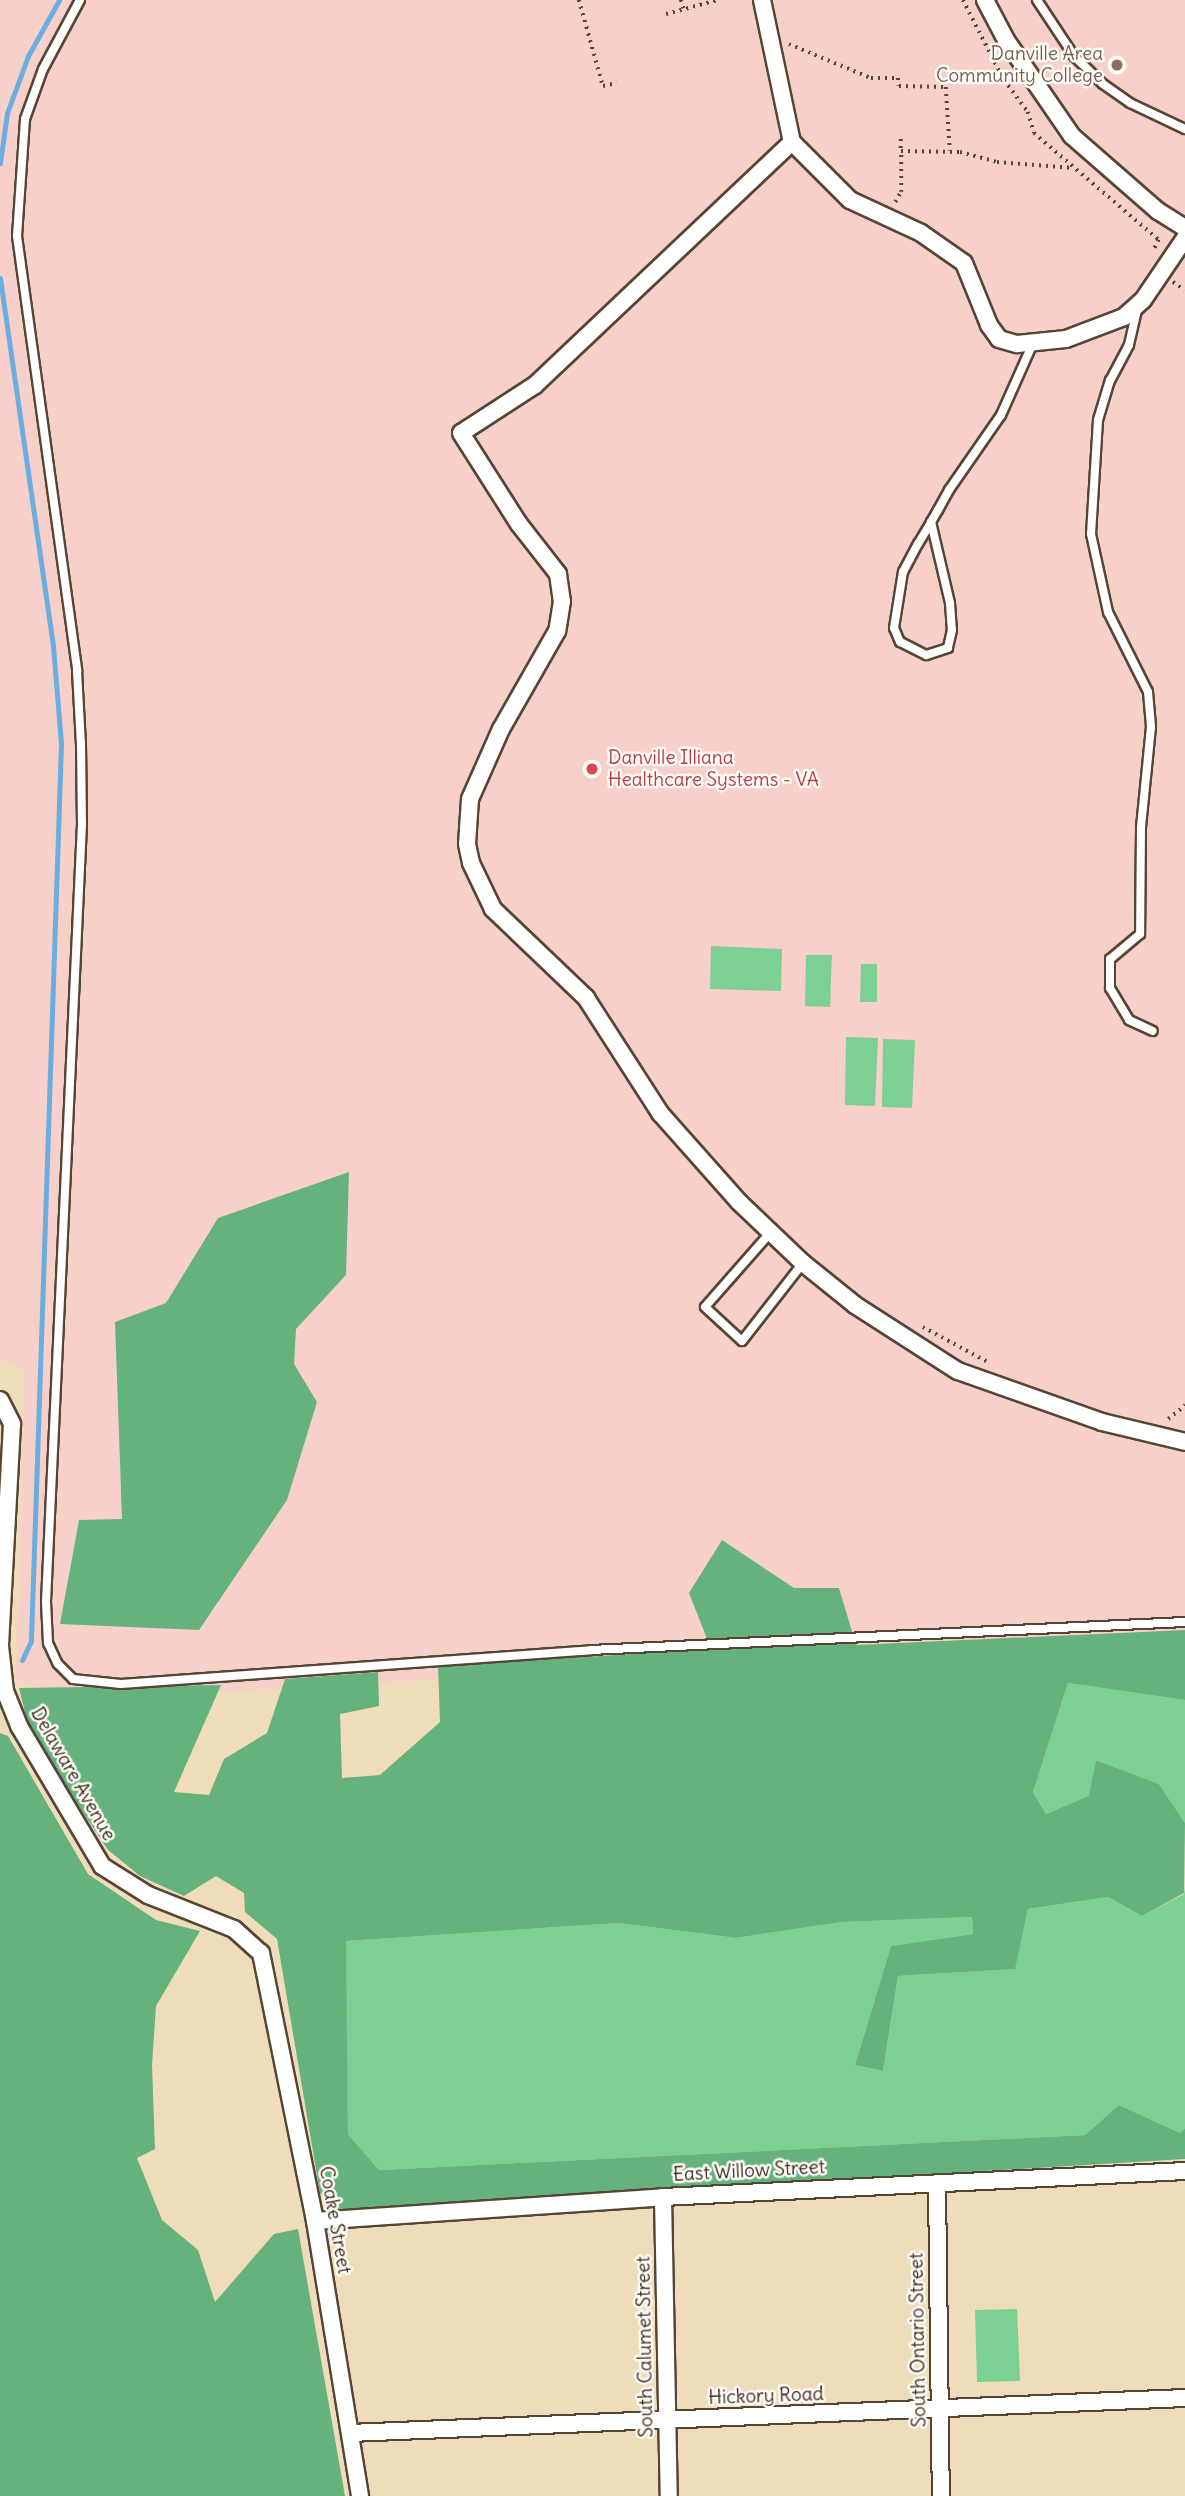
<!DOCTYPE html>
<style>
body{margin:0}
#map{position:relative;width:1185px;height:2496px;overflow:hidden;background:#efdcba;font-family:Delius,sans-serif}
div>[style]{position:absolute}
.built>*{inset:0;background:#f7d0ca}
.green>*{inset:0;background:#7dd093}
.forest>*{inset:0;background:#66b27d}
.stream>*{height:5px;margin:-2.5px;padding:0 2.5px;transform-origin:2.5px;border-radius:2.5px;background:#6daee1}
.path>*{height:3.5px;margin-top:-1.75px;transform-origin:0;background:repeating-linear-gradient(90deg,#564535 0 2px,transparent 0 7px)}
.roads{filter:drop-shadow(2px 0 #564535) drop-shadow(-2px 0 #564535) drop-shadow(0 2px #564535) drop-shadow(0 -2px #564535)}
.lane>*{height:8px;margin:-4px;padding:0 4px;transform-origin:4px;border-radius:4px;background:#fff}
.street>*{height:16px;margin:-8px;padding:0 8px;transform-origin:8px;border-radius:8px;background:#fff}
.dots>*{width:19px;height:19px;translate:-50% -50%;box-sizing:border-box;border:4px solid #fdfcf7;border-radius:50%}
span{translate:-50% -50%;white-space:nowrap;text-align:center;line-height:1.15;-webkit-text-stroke:5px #fdfcf7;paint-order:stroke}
.education-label{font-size:19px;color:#785e54}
.right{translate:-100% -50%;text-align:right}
.health-label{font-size:19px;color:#be3a42}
.left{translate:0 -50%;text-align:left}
.street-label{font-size:19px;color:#3b2a1e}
</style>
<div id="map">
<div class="built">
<i style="clip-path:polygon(0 0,1185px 0,1185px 1642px,1053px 1644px,75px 1700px,16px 1681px,25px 1368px,0 1360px)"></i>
</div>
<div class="green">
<i style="clip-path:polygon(711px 946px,782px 949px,781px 991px,710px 989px)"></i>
<i style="clip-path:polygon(806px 955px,832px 955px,830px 1007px,805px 1006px)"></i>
<i style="clip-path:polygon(861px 964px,877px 964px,877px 1002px,860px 1002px)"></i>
<i style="clip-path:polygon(846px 1037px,878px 1038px,875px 1106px,845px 1105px)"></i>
<i style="clip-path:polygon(883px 1039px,915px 1040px,912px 1108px,882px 1107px)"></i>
<i style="clip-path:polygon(1068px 1683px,1185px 1700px,1185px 1823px,1159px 1784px,1096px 1760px,1090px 1796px,1046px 1814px,1033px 1792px)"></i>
<i style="clip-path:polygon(1185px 1888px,1185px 2128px,1180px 2133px,1119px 2105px,1085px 2135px,379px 2170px,348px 2134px,345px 1941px,619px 1923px,736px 1938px,842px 1922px,972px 1917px,973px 1934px,891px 1946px,855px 2065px,883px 2071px,898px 1976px,1014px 1969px,1028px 1909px,1108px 1897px,1142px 1916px,1184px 1894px)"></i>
<i style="clip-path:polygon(1017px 2309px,1020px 2381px,977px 2382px,975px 2310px)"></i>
</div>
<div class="forest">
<i style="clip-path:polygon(349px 1172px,346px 1275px,296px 1329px,294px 1364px,317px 1402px,287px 1500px,199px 1630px,60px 1624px,79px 1520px,122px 1519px,115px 1322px,166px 1303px,218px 1218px)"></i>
<i style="clip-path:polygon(722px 1540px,794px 1588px,839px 1588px,856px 1645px,1185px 1630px,1185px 1700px,1068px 1683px,1033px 1792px,1046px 1814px,1089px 1796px,1096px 1760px,1159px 1784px,1185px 1823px,1184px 1893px,1142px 1916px,1108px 1897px,1028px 1909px,1015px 1969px,898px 1976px,883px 2071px,855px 2065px,891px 1946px,973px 1934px,972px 1917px,842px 1922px,736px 1938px,619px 1923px,346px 1941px,348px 2134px,379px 2170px,1085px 2135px,1119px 2105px,1180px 2133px,1185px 2128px,1185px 2159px,334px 2210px,320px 2193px,277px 1939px,245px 1912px,244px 1893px,216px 1876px,184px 1896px,140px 1876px,108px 1850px,30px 1733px,19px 1688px,221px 1685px,174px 1792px,209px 1795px,224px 1759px,267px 1733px,285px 1679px,378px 1672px,379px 1706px,340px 1714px,342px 1778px,380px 1775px,440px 1722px,438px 1666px,711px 1649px,689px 1593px)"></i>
<i style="clip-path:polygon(0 1733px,8px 1736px,88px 1874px,156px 1920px,200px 1931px,156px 2006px,152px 2065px,155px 2149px,137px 2158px,162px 2220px,198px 2250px,215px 2302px,274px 2234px,298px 2229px,345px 2496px,0 2496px)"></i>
</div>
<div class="stream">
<i style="left:0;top:163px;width:50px;rotate:-82deg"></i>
<i style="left:7px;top:113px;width:61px;rotate:-69.8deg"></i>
<i style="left:28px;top:56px;width:64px;rotate:-61deg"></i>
<i style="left:0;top:278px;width:372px;rotate:81.8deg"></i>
<i style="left:53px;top:646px;width:98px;rotate:85.3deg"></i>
<i style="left:61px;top:744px;width:898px;rotate:91.92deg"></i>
<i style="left:31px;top:1641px;width:21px;rotate:115deg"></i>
</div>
<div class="path">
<i style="left:579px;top:0;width:89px;rotate:74.4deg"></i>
<i style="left:603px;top:86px;width:14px;rotate:-12deg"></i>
<i style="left:681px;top:0;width:9px;rotate:72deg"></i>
<i style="left:963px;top:0;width:90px;rotate:62.9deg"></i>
<i style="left:1004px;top:80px;width:40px;rotate:53deg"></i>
<i style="left:1028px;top:112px;width:22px;rotate:74deg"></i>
<i style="left:1034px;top:133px;width:165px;rotate:40.6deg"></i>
<i style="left:1159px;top:240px;width:11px;rotate:117deg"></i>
<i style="left:666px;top:14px;width:54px;rotate:-15.1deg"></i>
<i style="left:789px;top:44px;width:89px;rotate:22.5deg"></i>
<i style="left:871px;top:78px;width:27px"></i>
<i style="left:898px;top:78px;width:8px;rotate:83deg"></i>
<i style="left:899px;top:86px;width:47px;rotate:1.2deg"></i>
<i style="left:946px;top:87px;width:64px;rotate:86.4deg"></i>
<i style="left:901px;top:139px;width:12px;rotate:90deg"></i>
<i style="left:895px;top:202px;width:12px;rotate:-59deg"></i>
<i style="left:901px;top:192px;width:41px;rotate:-90deg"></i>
<i style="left:901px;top:151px;width:59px;rotate:1deg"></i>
<i style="left:960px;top:152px;width:38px;rotate:15deg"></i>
<i style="left:997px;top:162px;width:77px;rotate:4.5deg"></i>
<i style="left:1173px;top:282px;width:14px;rotate:34deg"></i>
<i style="left:923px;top:1327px;width:72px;rotate:28.4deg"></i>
<i style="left:1168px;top:1419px;width:22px;rotate:-39deg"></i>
</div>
<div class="roads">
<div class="lane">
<i style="left:80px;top:0;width:78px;rotate:118.2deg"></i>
<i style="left:43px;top:69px;width:53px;rotate:109.8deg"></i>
<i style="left:25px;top:119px;width:117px;rotate:93.9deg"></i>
<i style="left:17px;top:236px;width:439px;rotate:82.1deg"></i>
<i style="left:77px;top:671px;width:73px;rotate:86.9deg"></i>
<i style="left:81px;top:744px;width:80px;rotate:89.3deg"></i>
<i style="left:82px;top:824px;width:779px;rotate:92.65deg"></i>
<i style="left:46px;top:1602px;width:41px;rotate:87.2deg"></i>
<i style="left:48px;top:1643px;width:23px;rotate:65deg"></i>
<i style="left:58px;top:1664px;width:21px;rotate:45deg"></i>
<i style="left:73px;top:1679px;width:48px;rotate:5.9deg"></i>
<i style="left:121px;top:1684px;width:471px;rotate:-4.1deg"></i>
<i style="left:591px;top:1650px;width:595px;rotate:-2.7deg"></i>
<i style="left:1037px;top:0;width:67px;rotate:56.5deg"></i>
<i style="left:1074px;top:56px;width:40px;rotate:44deg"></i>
<i style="left:1103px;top:84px;width:33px;rotate:35deg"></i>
<i style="left:1130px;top:103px;width:61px;rotate:25.3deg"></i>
<i style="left:1137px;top:310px;width:36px;rotate:103deg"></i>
<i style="left:1129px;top:345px;width:40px;rotate:118deg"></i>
<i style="left:1110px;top:380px;width:42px;rotate:106.7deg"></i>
<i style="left:1098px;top:420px;width:114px;rotate:93.5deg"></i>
<i style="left:1091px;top:534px;width:80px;rotate:77.7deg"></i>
<i style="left:1108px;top:612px;width:89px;rotate:63.4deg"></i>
<i style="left:1148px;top:692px;width:35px;rotate:85deg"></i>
<i style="left:1151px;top:727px;width:101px;rotate:95.7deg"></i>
<i style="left:1141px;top:828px;width:106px;rotate:90.5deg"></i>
<i style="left:1140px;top:934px;width:39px;rotate:140deg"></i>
<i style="left:1110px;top:959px;width:29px;rotate:90deg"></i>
<i style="left:1110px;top:988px;width:37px;rotate:59deg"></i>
<i style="left:1129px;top:1020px;width:26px;rotate:25deg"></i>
<i style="left:931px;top:522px;width:83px;rotate:76.8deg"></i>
<i style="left:950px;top:603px;width:27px;rotate:86deg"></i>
<i style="left:952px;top:630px;width:18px;rotate:103deg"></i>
<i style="left:948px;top:648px;width:23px;rotate:162deg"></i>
<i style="left:926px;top:655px;width:29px;rotate:-153deg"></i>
<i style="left:900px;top:642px;width:15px;rotate:-113deg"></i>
<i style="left:894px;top:628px;width:57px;rotate:-80.9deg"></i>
<i style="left:903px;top:572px;width:32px;rotate:-62deg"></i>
<i style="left:918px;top:544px;width:26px;rotate:-59deg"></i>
<i style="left:931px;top:522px;width:14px;rotate:-60deg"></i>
<i style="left:938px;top:510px;width:23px;rotate:-61deg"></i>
<i style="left:949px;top:490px;width:91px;rotate:-55.3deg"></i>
<i style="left:1001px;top:415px;width:79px;rotate:-66deg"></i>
<i style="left:770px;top:1233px;width:98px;rotate:131.3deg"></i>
<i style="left:705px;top:1307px;width:50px;rotate:42.6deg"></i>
<i style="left:742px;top:1341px;width:99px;rotate:-52deg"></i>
</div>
<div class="street">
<i style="left:762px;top:0;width:145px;rotate:78.1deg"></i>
<i style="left:792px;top:142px;width:82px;rotate:45deg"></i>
<i style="left:850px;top:200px;width:78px;rotate:24.9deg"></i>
<i style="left:921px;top:233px;width:52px;rotate:34.9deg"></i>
<i style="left:964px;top:263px;width:67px;rotate:68deg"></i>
<i style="left:989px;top:325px;width:17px;rotate:54deg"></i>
<i style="left:999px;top:339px;width:19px;rotate:16deg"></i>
<i style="left:1017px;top:344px;width:49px;rotate:-5.8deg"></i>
<i style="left:1066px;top:339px;width:62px;rotate:-20.8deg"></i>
<i style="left:1124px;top:317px;width:25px;rotate:-42deg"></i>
<i style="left:1143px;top:300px;width:75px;rotate:-55.9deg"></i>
<i style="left:985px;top:0;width:45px;rotate:62.3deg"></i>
<i style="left:1006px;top:40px;width:116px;rotate:55.5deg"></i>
<i style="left:1072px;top:136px;width:114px;rotate:41.1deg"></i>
<i style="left:1158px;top:211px;width:32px;rotate:32deg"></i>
<i style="left:792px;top:142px;width:354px;rotate:136.6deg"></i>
<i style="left:535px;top:385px;width:88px;rotate:147deg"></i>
<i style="left:461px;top:433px;width:108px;rotate:57.5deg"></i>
<i style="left:519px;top:524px;width:63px;rotate:52deg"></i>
<i style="left:558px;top:574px;width:27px;rotate:82deg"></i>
<i style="left:562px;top:601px;width:30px;rotate:99deg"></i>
<i style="left:557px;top:631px;width:113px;rotate:119.7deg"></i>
<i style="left:501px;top:729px;width:77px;rotate:113.9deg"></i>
<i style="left:470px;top:799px;width:45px;rotate:93.8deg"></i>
<i style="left:467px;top:844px;width:19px;rotate:78deg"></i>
<i style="left:471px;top:863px;width:51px;rotate:64.4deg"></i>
<i style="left:493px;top:909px;width:129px;rotate:43.7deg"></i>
<i style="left:586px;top:998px;width:137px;rotate:57.2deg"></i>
<i style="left:660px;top:1113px;width:119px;rotate:48.4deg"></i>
<i style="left:739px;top:1202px;width:88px;rotate:43.6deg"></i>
<i style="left:803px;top:1263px;width:67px;rotate:38.9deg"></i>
<i style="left:855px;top:1305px;width:122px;rotate:32.7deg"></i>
<i style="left:958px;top:1371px;width:153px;rotate:19.5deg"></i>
<i style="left:1102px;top:1422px;width:85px;rotate:13.5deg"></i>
<i style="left:0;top:1400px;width:27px;rotate:63deg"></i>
<i style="left:12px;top:1424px;width:221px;rotate:93.1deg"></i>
<i style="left:0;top:1646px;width:45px;rotate:83.7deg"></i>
<i style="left:5px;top:1691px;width:38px;rotate:68deg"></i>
<i style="left:19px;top:1726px;width:163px;rotate:59.3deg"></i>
<i style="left:102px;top:1866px;width:54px;rotate:32.2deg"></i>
<i style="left:148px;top:1895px;width:92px;rotate:21.6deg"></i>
<i style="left:234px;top:1929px;width:36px;rotate:42deg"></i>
<i style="left:261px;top:1953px;width:273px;rotate:78.6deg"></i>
<i style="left:315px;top:2221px;width:279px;rotate:80.7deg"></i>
<i style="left:937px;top:2183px;width:313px;rotate:89.3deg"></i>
<i style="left:663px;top:2197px;width:299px;rotate:88.9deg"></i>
<i style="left:315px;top:2221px;width:349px;rotate:-3.9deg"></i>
<i style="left:663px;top:2197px;width:523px;rotate:-2.85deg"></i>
<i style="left:350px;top:2433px;width:836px;rotate:-2.4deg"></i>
</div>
</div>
<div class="dots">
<i style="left:1117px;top:65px;background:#8d6e63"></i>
<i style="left:592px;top:769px;background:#e0444e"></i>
</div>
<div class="education-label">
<span class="right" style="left:1103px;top:65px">Danville Area<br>Community College</span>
</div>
<div class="health-label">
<span class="left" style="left:608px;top:769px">Danville Illiana<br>Healthcare Systems - VA</span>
</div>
<div class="street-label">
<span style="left:73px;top:1774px;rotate:60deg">Delaware Avenue</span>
<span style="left:749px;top:2171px;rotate:-3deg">East Willow Street</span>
<span style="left:335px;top:2220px;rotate:80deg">Coake Street</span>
<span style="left:918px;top:2340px;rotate:-91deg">South Ontario Street</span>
<span style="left:645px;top:2347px;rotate:-91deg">South Calumet Street</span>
<span style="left:766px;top:2396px;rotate:-2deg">Hickory Road</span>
</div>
</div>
